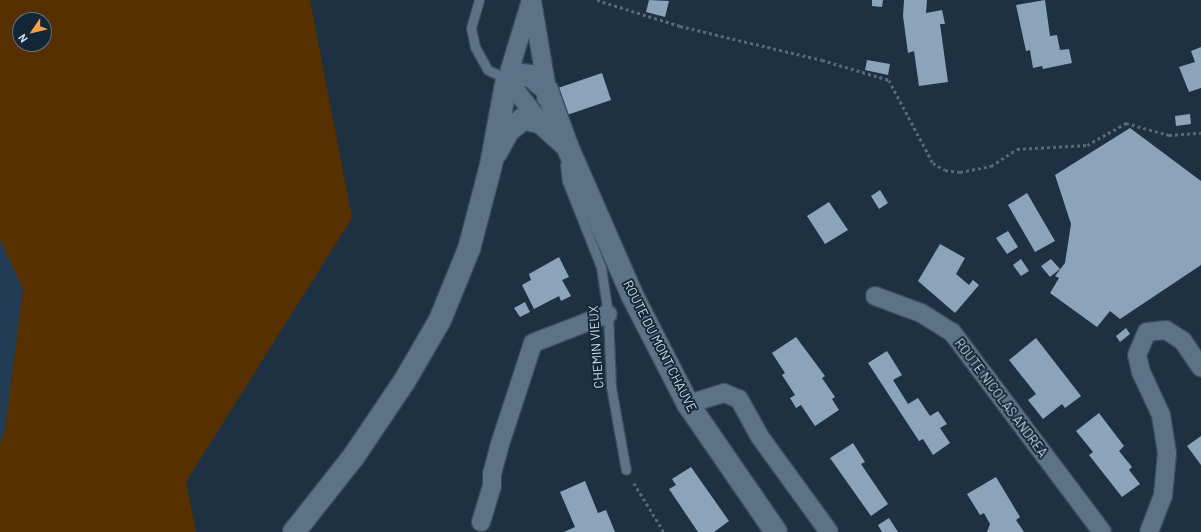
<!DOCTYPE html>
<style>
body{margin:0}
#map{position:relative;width:1201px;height:532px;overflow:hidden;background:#1d3143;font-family:Barlow,sans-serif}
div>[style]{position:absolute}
.built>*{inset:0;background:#213c53}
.green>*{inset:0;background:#573000}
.building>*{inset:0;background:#8ca4ba}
.path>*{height:2.5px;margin-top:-1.25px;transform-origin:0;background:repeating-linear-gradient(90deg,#576979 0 3px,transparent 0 6px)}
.roads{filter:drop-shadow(1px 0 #3a4c5b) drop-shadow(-1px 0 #3a4c5b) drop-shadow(0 1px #3a4c5b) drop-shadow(0 -1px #3a4c5b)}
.lane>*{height:9px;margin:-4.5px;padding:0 4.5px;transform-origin:4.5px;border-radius:4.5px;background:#5b7287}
.street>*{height:18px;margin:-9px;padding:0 9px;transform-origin:9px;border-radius:9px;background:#5b7287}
.secondary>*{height:22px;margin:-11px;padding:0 11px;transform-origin:11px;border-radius:11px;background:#5b7287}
span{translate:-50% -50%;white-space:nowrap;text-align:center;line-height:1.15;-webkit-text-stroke:4px #132739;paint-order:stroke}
.street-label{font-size:13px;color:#d2dfeb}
.north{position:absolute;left:12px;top:12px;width:40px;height:40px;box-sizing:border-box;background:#132739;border:1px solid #5f7180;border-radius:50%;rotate:235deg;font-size:11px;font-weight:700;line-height:16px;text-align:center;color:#d2dfeb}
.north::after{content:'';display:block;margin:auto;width:14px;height:18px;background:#f7a148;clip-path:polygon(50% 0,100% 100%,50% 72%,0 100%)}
</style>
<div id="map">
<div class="built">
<i style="clip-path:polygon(0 240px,23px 289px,5px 430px,0 444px)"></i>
</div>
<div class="green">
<i style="clip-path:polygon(evenodd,0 0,310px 0,352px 218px,186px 482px,196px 532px,0 532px,0 444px,5px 430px,23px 289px,0 240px,0 0,20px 20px,44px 20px,44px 44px,20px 44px,20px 20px)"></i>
</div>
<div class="building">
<i style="clip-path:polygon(649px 0,669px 1px,665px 17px,646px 12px)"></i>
<i style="clip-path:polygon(872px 0,883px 0,882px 7px,872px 6px)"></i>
<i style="clip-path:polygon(904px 0,927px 0,926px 13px,942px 10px,945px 24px,940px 24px,948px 82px,919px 86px,914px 51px,908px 53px,903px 16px)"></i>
<i style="clip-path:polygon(1045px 0,1050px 36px,1057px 35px,1060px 50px,1069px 49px,1072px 63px,1043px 69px,1042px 66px,1033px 68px,1030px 50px,1026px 51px,1016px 5px)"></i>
<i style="clip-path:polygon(1201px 47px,1201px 88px,1189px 92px,1179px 67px,1195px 62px,1191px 51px)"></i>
<i style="clip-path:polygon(867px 60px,890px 64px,888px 75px,865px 70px)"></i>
<i style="clip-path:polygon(602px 73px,611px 100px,564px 116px,558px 88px)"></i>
<i style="clip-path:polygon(1190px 114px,1191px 124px,1176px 126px,1175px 116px)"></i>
<i style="clip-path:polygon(1130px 128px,1201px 181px,1201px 265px,1120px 319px,1110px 311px,1097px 327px,1050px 293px,1059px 278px,1055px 276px,1065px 263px,1071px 224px,1055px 175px)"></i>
<i style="clip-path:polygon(880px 190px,888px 203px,879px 209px,871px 196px)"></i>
<i style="clip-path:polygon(1027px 193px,1055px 241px,1035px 252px,1008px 205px)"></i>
<i style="clip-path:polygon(829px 202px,848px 230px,825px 244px,807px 216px)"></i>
<i style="clip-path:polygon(1008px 231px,1018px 247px,1007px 254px,996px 238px)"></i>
<i style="clip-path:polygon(940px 244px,965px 258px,956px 274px,969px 285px,973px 280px,979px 285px,955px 313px,918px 281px)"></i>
<i style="clip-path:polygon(559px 257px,569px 277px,562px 280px,571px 296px,561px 301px,559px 296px,534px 309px,522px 285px,531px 280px,529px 274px)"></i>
<i style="clip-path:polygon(1021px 259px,1029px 271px,1021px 276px,1013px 265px)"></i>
<i style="clip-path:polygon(1051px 259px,1060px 269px,1050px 277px,1041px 266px)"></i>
<i style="clip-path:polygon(525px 302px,530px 312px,520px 317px,514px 308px)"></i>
<i style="clip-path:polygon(1126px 328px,1130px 334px,1120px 342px,1116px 336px)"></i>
<i style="clip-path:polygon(796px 337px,825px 376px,822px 378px,835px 397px,832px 399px,839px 410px,815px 426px,801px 405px,796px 408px,790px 398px,795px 395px,782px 375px,785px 373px,772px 353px)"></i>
<i style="clip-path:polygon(1036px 338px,1081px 396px,1065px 408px,1062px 404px,1043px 419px,1028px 400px,1036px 394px,1009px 360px)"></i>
<i style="clip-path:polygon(887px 351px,902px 375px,893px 380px,908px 404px,918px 398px,930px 416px,938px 411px,947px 424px,940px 428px,950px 443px,933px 455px,923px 439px,919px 441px,868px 363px)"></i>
<i style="clip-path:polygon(1099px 413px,1124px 446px,1119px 451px,1132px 467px,1129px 470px,1140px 484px,1122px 497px,1089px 455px,1093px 452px,1076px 431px)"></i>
<i style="clip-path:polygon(1201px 436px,1201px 465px,1187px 446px)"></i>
<i style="clip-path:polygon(853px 443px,865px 462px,861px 464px,888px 504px,871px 516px,830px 458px)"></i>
<i style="clip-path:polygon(691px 467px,729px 521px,714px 532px,698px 532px,669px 489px,676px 485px,672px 479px)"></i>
<i style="clip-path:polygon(996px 477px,1020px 517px,1016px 520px,1024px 532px,987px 532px,990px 524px,984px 513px,980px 515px,967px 494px)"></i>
<i style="clip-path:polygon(585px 481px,598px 513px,606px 510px,615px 532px,564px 532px,575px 527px,560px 492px)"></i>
<i style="clip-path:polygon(889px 518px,898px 532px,882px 532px,878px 525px)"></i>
</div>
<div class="path">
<i style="left:597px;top:0;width:87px;rotate:17.4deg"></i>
<i style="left:680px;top:26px;width:146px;rotate:13.5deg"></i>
<i style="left:822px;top:60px;width:70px;rotate:16.6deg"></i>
<i style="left:889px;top:80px;width:94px;rotate:62.1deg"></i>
<i style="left:933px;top:163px;width:14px;rotate:30deg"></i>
<i style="left:945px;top:170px;width:15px;rotate:8deg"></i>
<i style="left:960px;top:172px;width:32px;rotate:-11deg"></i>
<i style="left:991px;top:166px;width:31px;rotate:-33deg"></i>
<i style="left:1017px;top:149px;width:70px;rotate:-3.3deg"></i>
<i style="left:1087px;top:145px;width:45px;rotate:-29.4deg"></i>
<i style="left:1126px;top:123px;width:45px;rotate:15.6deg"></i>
<i style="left:1169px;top:135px;width:32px;rotate:-4deg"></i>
<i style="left:634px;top:483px;width:57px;rotate:58.5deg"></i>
</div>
<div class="roads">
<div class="lane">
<i style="left:479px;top:0;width:29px;rotate:106deg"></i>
<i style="left:471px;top:28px;width:19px;rotate:78deg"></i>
<i style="left:475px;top:47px;width:26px;rotate:61deg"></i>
<i style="left:488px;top:70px;width:21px;rotate:25deg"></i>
<i style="left:570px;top:161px;width:6px;rotate:141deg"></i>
<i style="left:565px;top:165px;width:16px;rotate:83deg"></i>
<i style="left:567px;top:181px;width:92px;rotate:68.4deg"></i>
<i style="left:601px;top:267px;width:48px;rotate:81.5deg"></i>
<i style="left:608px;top:314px;width:73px;rotate:87.6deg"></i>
<i style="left:611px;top:387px;width:84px;rotate:79.8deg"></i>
</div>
<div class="street">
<i style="left:531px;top:0;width:83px;rotate:106.9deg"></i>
<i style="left:507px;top:79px;width:54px;rotate:52.5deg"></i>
<i style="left:532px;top:1px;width:90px;rotate:80.4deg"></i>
<i style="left:547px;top:90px;width:8px;rotate:97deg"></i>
<i style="left:875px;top:296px;width:49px;rotate:20.3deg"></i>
<i style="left:921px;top:313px;width:36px;rotate:32deg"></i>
<i style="left:952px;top:332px;width:250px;rotate:53.1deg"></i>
<i style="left:688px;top:404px;width:38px;rotate:-17deg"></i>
<i style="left:724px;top:393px;width:16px;rotate:22deg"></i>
<i style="left:739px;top:399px;width:43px;rotate:61.1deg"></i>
<i style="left:760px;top:437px;width:117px;rotate:54deg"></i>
<i style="left:481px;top:522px;width:38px;rotate:-73deg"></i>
<i style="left:492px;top:486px;width:12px;rotate:-90deg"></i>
<i style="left:492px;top:474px;width:28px;rotate:-75deg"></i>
<i style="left:499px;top:447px;width:109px;rotate:-71.9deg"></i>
<i style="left:533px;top:343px;width:80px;rotate:-21.1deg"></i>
<i style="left:1149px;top:532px;width:39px;rotate:-69deg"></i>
<i style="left:1163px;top:496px;width:43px;rotate:-84.7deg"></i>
<i style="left:1167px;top:453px;width:38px;rotate:-99deg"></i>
<i style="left:1161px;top:415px;width:47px;rotate:-114.9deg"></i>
<i style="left:1141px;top:372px;width:17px;rotate:-103deg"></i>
<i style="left:1137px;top:355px;width:25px;rotate:-67deg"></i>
<i style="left:1147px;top:332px;width:19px;rotate:-6deg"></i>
<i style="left:1166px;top:330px;width:20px;rotate:33deg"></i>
<i style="left:1183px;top:341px;width:32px;rotate:56deg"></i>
</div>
<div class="secondary">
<i style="left:496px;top:153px;width:26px;rotate:-61deg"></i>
<i style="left:509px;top:130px;width:18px;rotate:-38deg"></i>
<i style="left:523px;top:119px;width:17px;rotate:10deg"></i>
<i style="left:540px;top:122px;width:36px;rotate:42deg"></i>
<i style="left:294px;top:532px;width:97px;rotate:-51.7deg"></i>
<i style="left:354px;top:456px;width:89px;rotate:-56deg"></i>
<i style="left:404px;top:382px;width:72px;rotate:-59.9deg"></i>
<i style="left:440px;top:320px;width:77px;rotate:-67.8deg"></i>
<i style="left:469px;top:249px;width:87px;rotate:-75.3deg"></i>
<i style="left:491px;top:165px;width:87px;rotate:-79.5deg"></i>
<i style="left:507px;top:79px;width:15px;rotate:-16deg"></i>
<i style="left:521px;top:75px;width:10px;rotate:6deg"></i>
<i style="left:531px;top:76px;width:21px;rotate:41deg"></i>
<i style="left:547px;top:90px;width:59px;rotate:70.3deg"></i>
<i style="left:567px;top:146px;width:163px;rotate:66.4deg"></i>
<i style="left:632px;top:295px;width:123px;rotate:62.8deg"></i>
<i style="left:688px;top:404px;width:155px;rotate:55.5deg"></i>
</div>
</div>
<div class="street-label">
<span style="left:660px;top:346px;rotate:63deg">ROUTE DU MONT CHAUVE</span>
<span style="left:596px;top:347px;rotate:-94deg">CHEMIN VIEUX</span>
<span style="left:1001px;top:398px;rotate:53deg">ROUTE NICOLAS ANDREA</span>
</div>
<div class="north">N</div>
</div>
